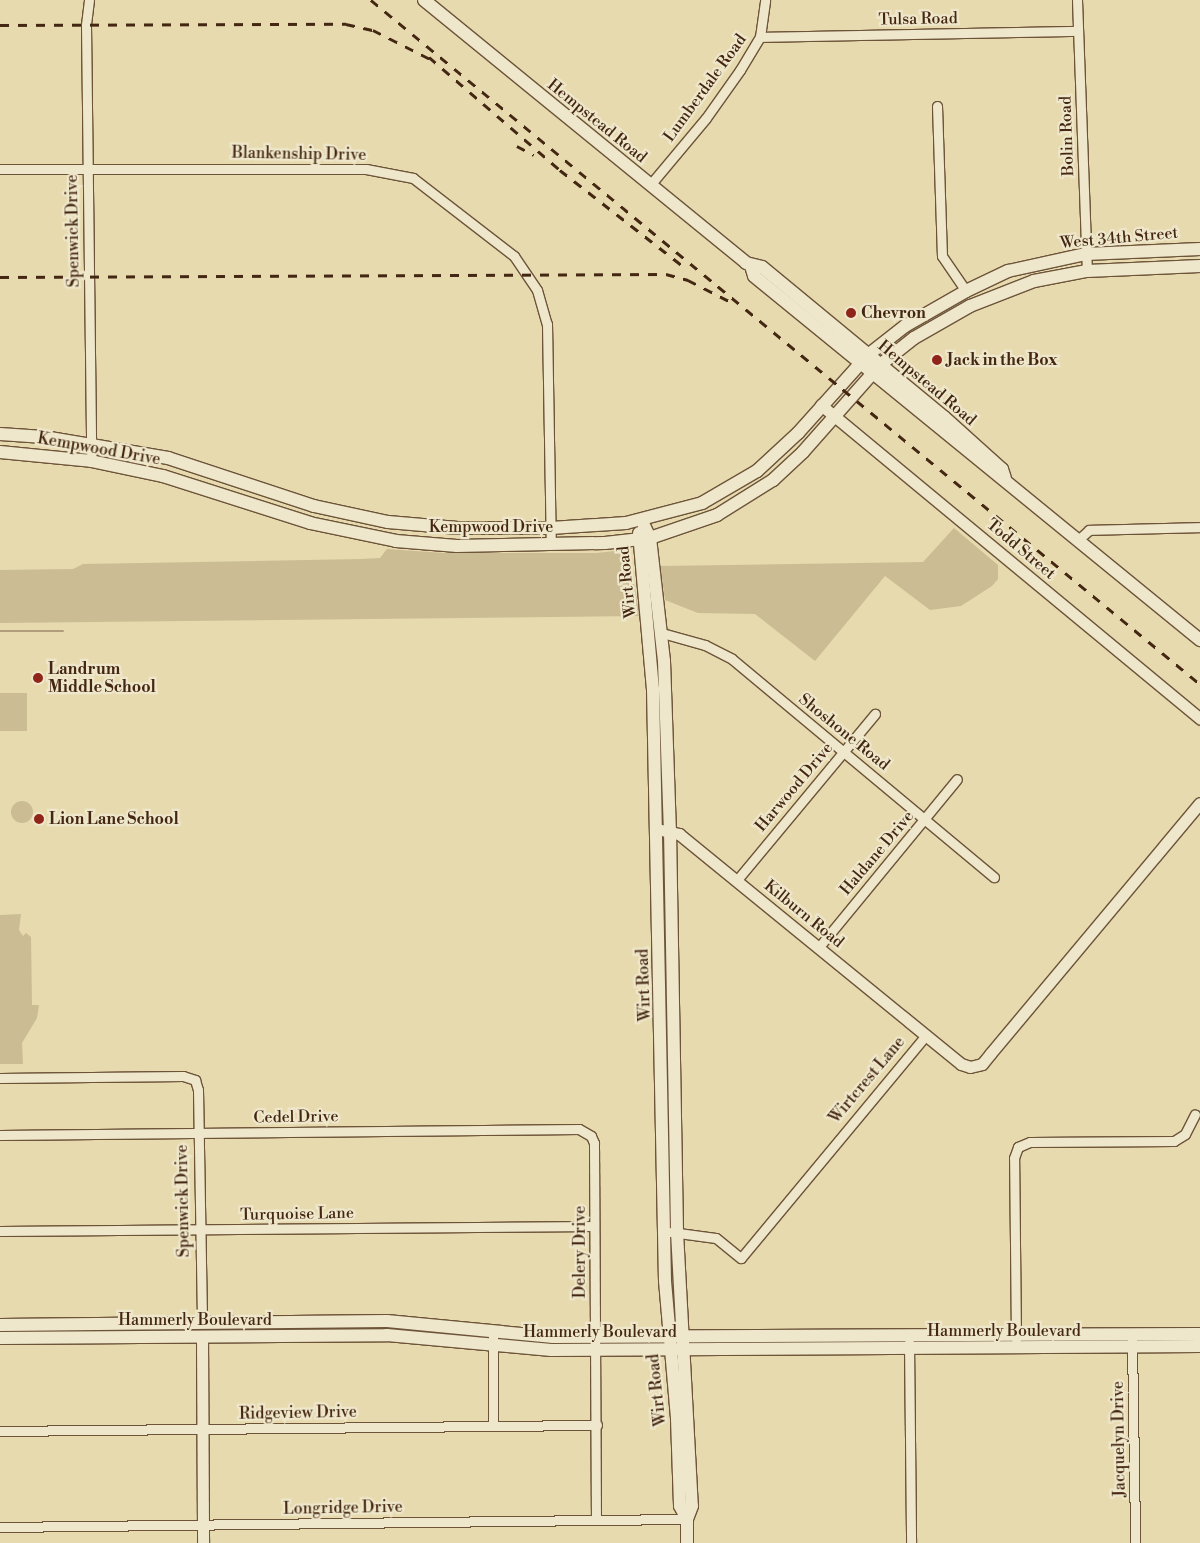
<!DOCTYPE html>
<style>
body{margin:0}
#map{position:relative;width:1200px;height:1543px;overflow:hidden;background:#e7daaf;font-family:"Libre Bodoni",serif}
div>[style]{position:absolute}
.green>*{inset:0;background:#cbbc94}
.round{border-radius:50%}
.stream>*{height:2.5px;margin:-1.25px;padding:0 1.25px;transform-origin:1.25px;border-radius:1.25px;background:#b09d7a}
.roads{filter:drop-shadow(1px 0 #6d5439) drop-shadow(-1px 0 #6d5439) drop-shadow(0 1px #6d5439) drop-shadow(0 -1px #6d5439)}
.minor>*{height:9px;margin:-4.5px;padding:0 4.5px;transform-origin:4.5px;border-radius:4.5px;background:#efe7cb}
.tertiary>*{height:11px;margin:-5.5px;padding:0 5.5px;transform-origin:5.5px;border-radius:5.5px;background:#efe7cb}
.secondary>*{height:12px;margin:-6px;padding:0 6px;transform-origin:6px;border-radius:6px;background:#efe7cb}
.rail>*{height:2.5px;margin-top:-1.25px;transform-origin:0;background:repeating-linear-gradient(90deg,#442712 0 9px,transparent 0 18px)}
.dots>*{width:14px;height:14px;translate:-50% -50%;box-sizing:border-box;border:2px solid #efe7cb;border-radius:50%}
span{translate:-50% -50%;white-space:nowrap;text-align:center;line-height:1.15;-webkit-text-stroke:4.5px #efe7cb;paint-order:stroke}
.street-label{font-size:16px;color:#442712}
.poi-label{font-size:16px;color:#442712;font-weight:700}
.left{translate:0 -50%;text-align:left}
</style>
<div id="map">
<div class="green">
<i style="clip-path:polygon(954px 528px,998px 565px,998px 579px,992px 586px,961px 606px,930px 610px,885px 576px,815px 661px,755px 614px,698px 613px,665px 600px,660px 566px,923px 562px)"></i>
<i style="clip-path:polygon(387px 549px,444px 553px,597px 553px,624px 550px,629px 555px,640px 616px,0 623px,0 570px,73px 569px,83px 564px,361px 559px,380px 558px)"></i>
<i style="clip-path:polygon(0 693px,27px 693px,27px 731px,0 731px)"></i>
<i class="round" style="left:11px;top:801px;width:22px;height:22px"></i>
<i style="clip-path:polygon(21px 914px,19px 930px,23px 936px,26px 933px,31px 937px,32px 1005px,39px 1005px,37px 1018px,22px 1043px,23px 1064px,0 1064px,0 915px)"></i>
</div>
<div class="stream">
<i style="left:0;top:631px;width:63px"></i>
</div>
<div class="roads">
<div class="minor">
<i style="left:89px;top:0;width:25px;rotate:97deg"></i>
<i style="left:86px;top:25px;width:436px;rotate:89.3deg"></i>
<i style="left:1077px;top:0;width:271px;rotate:87.9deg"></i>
<i style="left:760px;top:37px;width:318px;rotate:-1.1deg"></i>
<i style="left:937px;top:106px;width:150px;rotate:88.1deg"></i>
<i style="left:942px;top:256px;width:42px;rotate:55.6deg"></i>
<i style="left:0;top:169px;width:366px"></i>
<i style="left:366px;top:169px;width:48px;rotate:10.8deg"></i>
<i style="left:413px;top:178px;width:128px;rotate:37.7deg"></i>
<i style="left:514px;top:256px;width:41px;rotate:55.9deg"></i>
<i style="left:537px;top:290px;width:35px;rotate:74deg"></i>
<i style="left:547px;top:324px;width:220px;rotate:89deg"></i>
<i style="left:650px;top:185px;width:87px;rotate:-50.1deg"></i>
<i style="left:706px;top:118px;width:59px;rotate:-54.7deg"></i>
<i style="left:740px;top:70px;width:39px;rotate:-59deg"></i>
<i style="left:760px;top:37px;width:37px;rotate:-82deg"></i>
<i style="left:1079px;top:539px;width:13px;rotate:-42deg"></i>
<i style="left:1089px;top:530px;width:111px;rotate:-1.5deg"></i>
<i style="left:662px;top:633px;width:45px;rotate:15.6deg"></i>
<i style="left:705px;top:645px;width:30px;rotate:27deg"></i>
<i style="left:732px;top:659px;width:341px;rotate:39.8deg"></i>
<i style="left:737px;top:880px;width:216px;rotate:-50.3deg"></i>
<i style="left:819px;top:947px;width:217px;rotate:-50.6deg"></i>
<i style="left:0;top:1078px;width:183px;rotate:-0.6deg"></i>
<i style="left:183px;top:1076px;width:13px;rotate:18deg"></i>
<i style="left:195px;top:1080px;width:10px;rotate:73deg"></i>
<i style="left:198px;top:1090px;width:233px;rotate:89deg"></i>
<i style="left:0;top:1135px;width:579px;rotate:-0.59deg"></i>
<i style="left:579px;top:1129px;width:14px;rotate:30deg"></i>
<i style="left:591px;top:1136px;width:8px;rotate:67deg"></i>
<i style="left:594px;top:1143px;width:376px;rotate:89.7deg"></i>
<i style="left:0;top:1231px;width:594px;rotate:-0.48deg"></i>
<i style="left:671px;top:1232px;width:45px;rotate:7.6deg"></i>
<i style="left:716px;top:1238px;width:32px;rotate:39deg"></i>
<i style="left:741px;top:1258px;width:290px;rotate:-50.3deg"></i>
<i style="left:493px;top:1332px;width:93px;rotate:90deg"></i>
<i style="left:1016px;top:1339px;width:181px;rotate:-90.6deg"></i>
<i style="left:1014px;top:1158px;width:12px;rotate:-70deg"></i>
<i style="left:1018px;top:1147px;width:13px;rotate:-23deg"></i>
<i style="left:1030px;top:1142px;width:144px;rotate:-0.4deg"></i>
<i style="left:1174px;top:1141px;width:13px;rotate:-32deg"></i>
<i style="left:1185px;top:1134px;width:22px;rotate:-63deg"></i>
<i style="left:1132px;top:1341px;width:202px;rotate:89.1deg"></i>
<i style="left:909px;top:1343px;width:200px;rotate:89.4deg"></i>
<i style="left:0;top:1431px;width:597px;rotate:-0.58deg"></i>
<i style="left:0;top:1527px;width:687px;rotate:-0.67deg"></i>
</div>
<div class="tertiary">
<i style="left:821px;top:405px;width:492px;rotate:39.6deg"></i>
<i style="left:657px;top:829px;width:23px;rotate:13deg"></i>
<i style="left:679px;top:834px;width:364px;rotate:39.2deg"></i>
<i style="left:961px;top:1064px;width:9px;rotate:18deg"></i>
<i style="left:970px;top:1067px;width:12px;rotate:-14deg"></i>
<i style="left:982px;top:1064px;width:13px;rotate:-51deg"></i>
<i style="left:990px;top:1054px;width:327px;rotate:-50.1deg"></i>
<i style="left:202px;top:1337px;width:206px;rotate:89.7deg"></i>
</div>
<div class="secondary">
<i style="left:424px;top:0;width:416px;rotate:39.2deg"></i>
<i style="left:746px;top:263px;width:16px;rotate:14deg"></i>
<i style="left:762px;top:267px;width:236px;rotate:39.5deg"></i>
<i style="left:944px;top:417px;width:78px;rotate:41.9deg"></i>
<i style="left:1002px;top:469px;width:9px;rotate:72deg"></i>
<i style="left:751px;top:266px;width:10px;rotate:73deg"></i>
<i style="left:754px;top:276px;width:576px;rotate:39.22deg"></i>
<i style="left:0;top:434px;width:44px;rotate:3.9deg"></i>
<i style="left:44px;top:437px;width:126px;rotate:9.6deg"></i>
<i style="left:168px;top:458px;width:154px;rotate:18.2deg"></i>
<i style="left:314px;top:506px;width:76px;rotate:12.2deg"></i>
<i style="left:388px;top:522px;width:70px;rotate:4.9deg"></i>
<i style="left:458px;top:528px;width:93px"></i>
<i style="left:551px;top:528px;width:75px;rotate:-3.8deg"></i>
<i style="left:626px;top:523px;width:79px;rotate:-14.7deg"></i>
<i style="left:702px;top:503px;width:64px;rotate:-30.2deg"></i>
<i style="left:757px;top:471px;width:56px;rotate:-42.8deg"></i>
<i style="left:798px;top:433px;width:105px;rotate:-48.1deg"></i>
<i style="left:868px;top:355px;width:47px;rotate:-38.1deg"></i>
<i style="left:905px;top:326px;width:70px;rotate:-29.8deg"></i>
<i style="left:966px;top:291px;width:47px;rotate:-25.5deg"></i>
<i style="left:1008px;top:271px;width:80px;rotate:-12.3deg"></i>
<i style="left:1086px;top:254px;width:114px;rotate:-2.5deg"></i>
<i style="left:0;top:452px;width:91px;rotate:5.6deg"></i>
<i style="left:91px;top:461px;width:74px;rotate:11.8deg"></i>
<i style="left:163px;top:476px;width:154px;rotate:17.7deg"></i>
<i style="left:310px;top:523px;width:88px;rotate:11.8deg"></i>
<i style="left:396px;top:541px;width:61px;rotate:4.7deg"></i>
<i style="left:457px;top:546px;width:148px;rotate:-1.2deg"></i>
<i style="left:605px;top:543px;width:45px;rotate:-6.3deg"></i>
<i style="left:650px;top:538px;width:71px;rotate:-18.9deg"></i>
<i style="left:717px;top:515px;width:66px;rotate:-32deg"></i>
<i style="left:773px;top:480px;width:41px;rotate:-43deg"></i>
<i style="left:803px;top:452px;width:116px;rotate:-48.5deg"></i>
<i style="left:880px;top:365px;width:43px;rotate:-38.5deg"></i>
<i style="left:914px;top:338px;width:64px;rotate:-29.7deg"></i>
<i style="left:970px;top:306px;width:69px;rotate:-21.3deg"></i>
<i style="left:1034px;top:281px;width:54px;rotate:-10.7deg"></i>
<i style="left:1087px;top:271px;width:113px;rotate:-2.5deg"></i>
<i style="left:642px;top:521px;width:19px;rotate:65deg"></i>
<i style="left:650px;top:538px;width:124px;rotate:83.5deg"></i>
<i style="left:664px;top:661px;width:169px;rotate:88deg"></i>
<i style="left:670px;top:830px;width:402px;rotate:89deg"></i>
<i style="left:677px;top:1232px;width:274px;rotate:86.9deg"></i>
<i style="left:692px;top:1506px;width:14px;rotate:111deg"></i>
<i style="left:687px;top:1519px;width:24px;rotate:90deg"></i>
<i style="left:639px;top:533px;width:157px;rotate:84.9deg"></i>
<i style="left:653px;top:689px;width:592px;rotate:88.84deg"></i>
<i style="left:665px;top:1281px;width:139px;rotate:85deg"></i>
<i style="left:677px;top:1419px;width:87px;rotate:88deg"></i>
<i style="left:680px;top:1506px;width:15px;rotate:62deg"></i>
<i style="left:0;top:1325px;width:387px;rotate:-0.6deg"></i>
<i style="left:387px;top:1321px;width:167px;rotate:5.5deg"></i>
<i style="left:553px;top:1337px;width:647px;rotate:-0.27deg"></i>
<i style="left:0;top:1338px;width:387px;rotate:-0.4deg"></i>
<i style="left:387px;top:1335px;width:165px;rotate:5.2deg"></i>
<i style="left:551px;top:1350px;width:649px;rotate:-0.35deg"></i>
</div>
</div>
<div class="rail">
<i style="left:371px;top:0;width:1075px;rotate:39.53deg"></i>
<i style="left:0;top:25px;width:346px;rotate:-0.2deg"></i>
<i style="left:346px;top:24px;width:28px;rotate:13deg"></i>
<i style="left:373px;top:30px;width:68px;rotate:26.9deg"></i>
<i style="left:429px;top:57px;width:173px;rotate:40.8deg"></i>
<i style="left:560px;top:170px;width:156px;rotate:38deg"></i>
<i style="left:517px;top:146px;width:19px;rotate:28deg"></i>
<i style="left:0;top:277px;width:666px;rotate:-0.26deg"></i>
<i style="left:666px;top:274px;width:23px;rotate:15deg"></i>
<i style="left:688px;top:280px;width:48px;rotate:27.1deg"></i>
</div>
<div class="dots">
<i style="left:851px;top:313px;background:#8f2418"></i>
<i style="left:937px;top:360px;background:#8f2418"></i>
<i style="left:38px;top:678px;background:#8f2418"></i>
<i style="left:39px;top:819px;background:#8f2418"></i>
</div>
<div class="street-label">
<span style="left:918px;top:19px;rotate:-1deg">Tulsa Road</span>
<span style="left:705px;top:88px;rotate:-54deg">Lumberdale Road</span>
<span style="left:597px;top:121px;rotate:39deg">Hempstead Road</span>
<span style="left:1067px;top:136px;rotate:-92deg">Bolin Road</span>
<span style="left:299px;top:154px;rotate:1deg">Blankenship Drive</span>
<span style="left:73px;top:231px;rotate:-91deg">Spenwick Drive</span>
<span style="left:1119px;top:238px;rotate:-5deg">West 34th Street</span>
<span style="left:927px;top:383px;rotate:40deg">Hempstead Road</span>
<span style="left:99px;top:449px;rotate:10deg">Kempwood Drive</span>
<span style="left:491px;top:527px">Kempwood Drive</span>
<span style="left:1021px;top:549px;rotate:40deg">Todd Street</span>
<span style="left:627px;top:582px;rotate:-96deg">Wirt Road</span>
<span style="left:844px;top:732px;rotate:39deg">Shoshone Road</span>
<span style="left:794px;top:787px;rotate:-50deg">Harwood Drive</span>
<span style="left:877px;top:853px;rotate:-50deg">Haldane Drive</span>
<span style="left:804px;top:914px;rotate:39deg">Kilburn Road</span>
<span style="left:644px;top:985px;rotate:-92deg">Wirt Road</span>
<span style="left:867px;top:1080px;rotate:-50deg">Wirtcrest Lane</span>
<span style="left:296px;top:1117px;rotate:-1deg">Cedel Drive</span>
<span style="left:183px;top:1201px;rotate:-91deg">Spenwick Drive</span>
<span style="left:297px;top:1214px;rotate:-1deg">Turquoise Lane</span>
<span style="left:580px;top:1252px;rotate:-90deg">Delery Drive</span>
<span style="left:195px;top:1320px">Hammerly Boulevard</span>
<span style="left:1004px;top:1331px">Hammerly Boulevard</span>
<span style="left:600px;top:1332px">Hammerly Boulevard</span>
<span style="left:657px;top:1390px;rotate:-96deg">Wirt Road</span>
<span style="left:298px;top:1413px;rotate:-1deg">Ridgeview Drive</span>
<span style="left:1119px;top:1439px;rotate:-91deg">Jacquelyn Drive</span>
<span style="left:343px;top:1508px;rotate:-1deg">Longridge Drive</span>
</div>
<div class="poi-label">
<span class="left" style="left:861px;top:313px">Chevron</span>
<span class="left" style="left:947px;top:360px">Jack in the Box</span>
<span class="left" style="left:48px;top:678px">Landrum<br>Middle School</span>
<span class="left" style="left:49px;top:819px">Lion Lane School</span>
</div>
</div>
